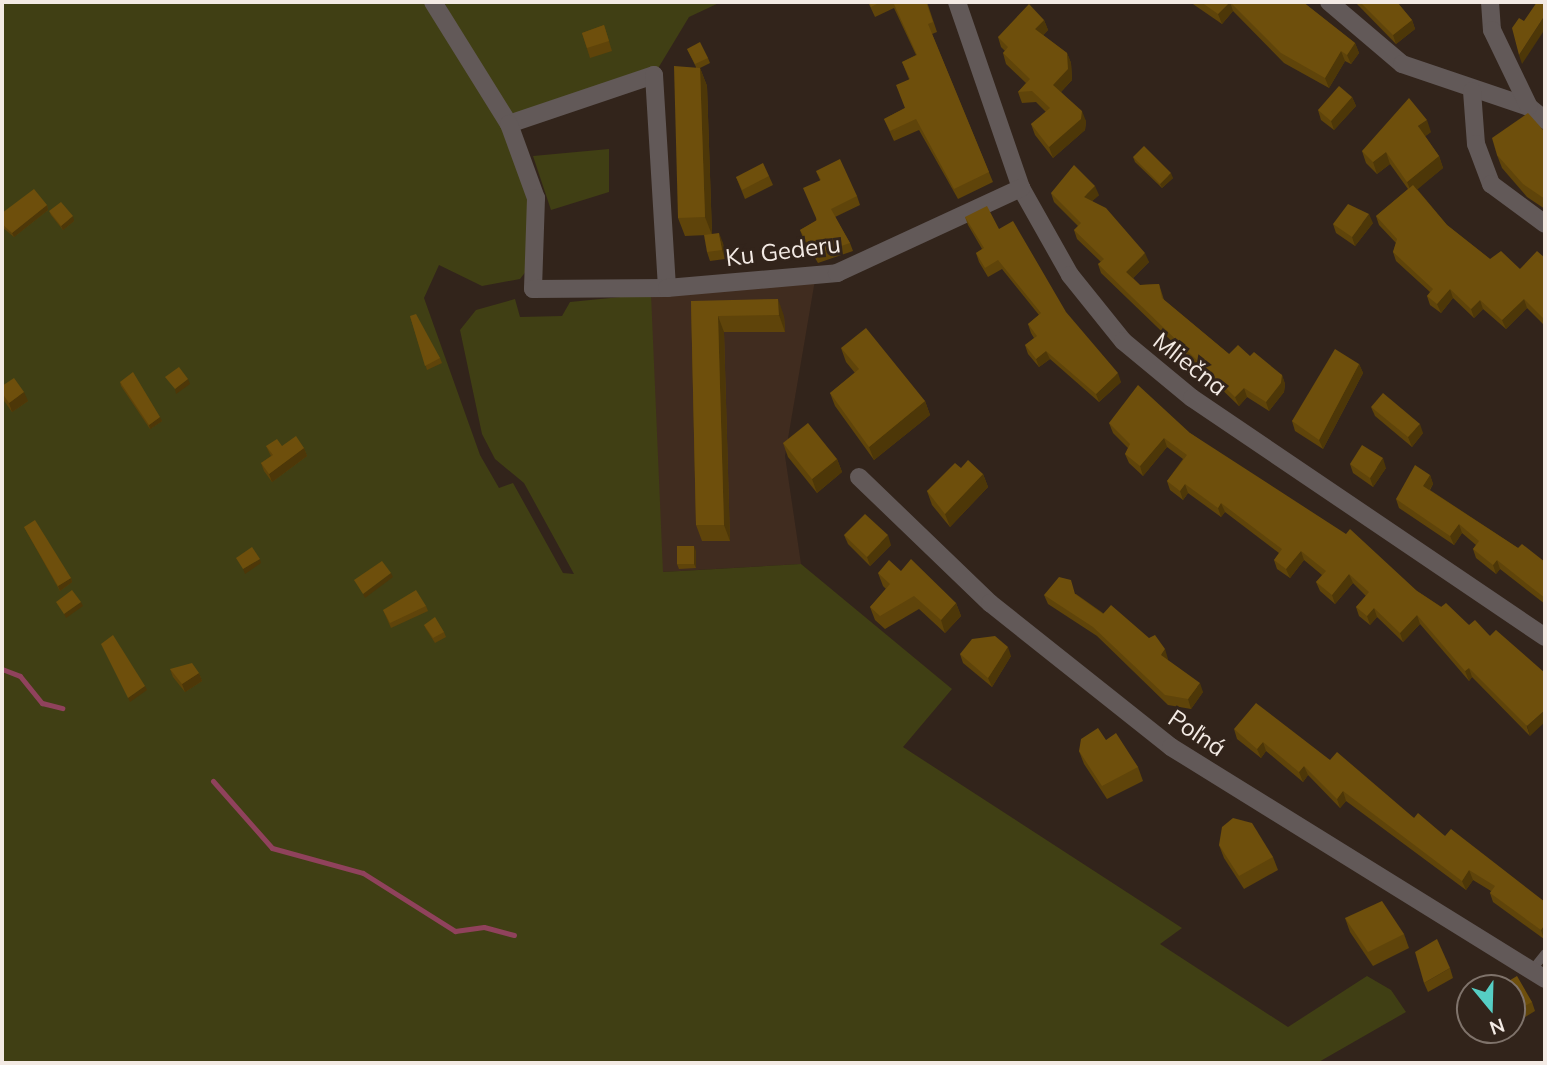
<!DOCTYPE html>
<meta charset="utf-8">
<style>
body{margin:0}
#map{position:relative;width:1547px;height:1065px;overflow:hidden;background:#32241b;font-family:Mulish,sans-serif}
div>[style]{position:absolute}
.built>*{inset:0;background:#402c1f}
.green>*{inset:0;background:#403f14}
.stream>*{height:5px;margin:-2.5px;padding:0 2.5px;transform-origin:2.5px;border-radius:2.5px;background:#90425c}
.lane>*{height:9px;margin:-4.5px;padding:0 4.5px;transform-origin:4.5px;border-radius:4.5px;background:#625958}
.street>*{height:18px;margin:-9px;padding:0 9px;transform-origin:9px;border-radius:9px;background:#625958}
.wall>*{inset:0;background:#5f440a}
.shaded-wall>*{inset:0;background:#4d3708}
.building>*{inset:0;background:#6e4f0c}
span{translate:-50% -50%;white-space:nowrap;text-align:center;line-height:1.15;-webkit-text-stroke:6px #32241b;paint-order:stroke}
.street-label{font-size:24px;color:#f3eae4}
.frame{position:absolute;inset:0;border:4px solid #f3eae4;pointer-events:none}
.north{position:absolute;left:1456px;top:974px;width:70px;height:70px;box-sizing:border-box;background:#32241b;border:2px solid #7f736b;border-radius:50%;rotate:161deg;font-size:19px;font-weight:700;line-height:28px;text-align:center;color:#f3eae4}
.north::after{content:'';display:block;margin:auto;width:24px;height:32px;background:#56cec4;clip-path:polygon(50% 0,100% 100%,50% 72%,0 100%)}
</style>
<div id="map">
<div class="built">
<i style="clip-path:polygon(816px 274px,785px 456px,801px 564px,662px 572px,650px 289px)"></i>
</div>
<div class="green">
<i style="clip-path:polygon(2px 2px,427px 2px,500px 120px,531px 197px,527px 270px,520px 279px,482px 286px,439px 265px,424px 298px,480px 455px,499px 488px,513px 483px,563px 573px,574px 574px,524px 483px,495px 459px,482px 434px,460px 330px,476px 310px,515px 299px,520px 317px,562px 316px,570px 302px,651px 294px,663px 572px,801px 564px,952px 689px,903px 747px,1182px 928px,1160px 944px,1288px 1027px,1367px 976px,1391px 990px,1406px 1012px,1317px 1063px,2px 1063px)"></i>
<i style="clip-path:polygon(444px 2px,721px 2px,689px 17px,654px 75px,509px 124px)"></i>
<i style="clip-path:polygon(609px 149px,609px 192px,551px 210px,533px 156px)"></i>
</div>
<div class="stream">
<i style="left:2px;top:669px;width:19px;rotate:21deg"></i>
<i style="left:20px;top:676px;width:35px;rotate:51deg"></i>
<i style="left:42px;top:703px;width:21px;rotate:14deg"></i>
<i style="left:213px;top:781px;width:89px;rotate:48.6deg"></i>
<i style="left:272px;top:848px;width:94px;rotate:15.4deg"></i>
<i style="left:363px;top:873px;width:109px;rotate:32.2deg"></i>
<i style="left:455px;top:931px;width:29px;rotate:-8deg"></i>
<i style="left:484px;top:927px;width:31px;rotate:15deg"></i>
</div>
<div class="lane">
<i style="left:1531px;top:970px;width:22px;rotate:-51deg"></i>
</div>
<div class="street">
<i style="left:433px;top:2px;width:144px;rotate:58.1deg"></i>
<i style="left:509px;top:124px;width:153px;rotate:-18.7deg"></i>
<i style="left:654px;top:75px;width:213px;rotate:86.5deg"></i>
<i style="left:957px;top:2px;width:197px;rotate:71deg"></i>
<i style="left:1021px;top:188px;width:100px;rotate:60.6deg"></i>
<i style="left:1070px;top:275px;width:85px;rotate:51.2deg"></i>
<i style="left:1123px;top:341px;width:89px;rotate:39.6deg"></i>
<i style="left:1192px;top:398px;width:426px;rotate:34.1deg"></i>
<i style="left:1329px;top:2px;width:96px;rotate:40.3deg"></i>
<i style="left:1402px;top:64px;width:134px;rotate:18.7deg"></i>
<i style="left:1529px;top:107px;width:21px;rotate:39deg"></i>
<i style="left:1490px;top:2px;width:28px;rotate:86deg"></i>
<i style="left:1492px;top:30px;width:85px;rotate:64.3deg"></i>
<i style="left:1472px;top:91px;width:53px;rotate:85.7deg"></i>
<i style="left:1476px;top:144px;width:43px;rotate:69.4deg"></i>
<i style="left:1491px;top:184px;width:67px;rotate:36.5deg"></i>
<i style="left:509px;top:124px;width:79px;rotate:70deg"></i>
<i style="left:536px;top:198px;width:91px;rotate:91.9deg"></i>
<i style="left:533px;top:289px;width:134px;rotate:-0.4deg"></i>
<i style="left:667px;top:288px;width:171px;rotate:-5deg"></i>
<i style="left:837px;top:273px;width:203px;rotate:-24.8deg"></i>
<i style="left:859px;top:477px;width:182px;rotate:43.9deg"></i>
<i style="left:990px;top:603px;width:231px;rotate:38.5deg"></i>
<i style="left:1171px;top:747px;width:440px;rotate:31.8deg"></i>
</div>
<div class="wall">
<i style="clip-path:polygon(868px 2px,927px 2px,937px 32px,932px 34px,993px 182px,958px 199px,919px 130px,894px 141px,884px 119px,905px 108px,909px 79px,902px 62px,916px 55px,894px 8px,875px 17px)"></i>
<i style="clip-path:polygon(1190px 2px,1303px 2px,1355px 43px,1359px 53px,1351px 64px,1345px 61px,1329px 88px,1284px 63px,1233px 11px,1222px 24px)"></i>
<i style="clip-path:polygon(1355px 2px,1397px 2px,1412px 20px,1415px 29px,1396px 44px)"></i>
<i style="clip-path:polygon(1044px 20px,1048px 30px,1043px 35px,1067px 53px,1071px 63px,1072px 80px,1061px 92px,1086px 121px,1085px 130px,1053px 158px,1035px 135px,1031px 124px,1046px 112px,1036px 102px,1022px 103px,1018px 92px,1026px 83px,1006px 64px,1003px 53px,1005px 51px,1001px 47px,998px 37px)"></i>
<i style="clip-path:polygon(604px 25px,612px 51px,590px 58px,582px 33px)"></i>
<i style="clip-path:polygon(687px 49px,708px 58px,710px 63px,700px 68px,707px 86px,712px 234px,723px 243px,725px 259px,710px 261px,707px 252px,707px 235px,685px 236px,678px 218px,696px 67px)"></i>
<i style="clip-path:polygon(1352px 97px,1356px 106px,1334px 130px,1321px 120px,1318px 110px)"></i>
<i style="clip-path:polygon(1431px 132px,1425px 136px,1439px 156px,1443px 168px,1417px 189px,1447px 225px,1490px 259px,1520px 269px,1545px 258px,1545px 326px,1527px 308px,1506px 329px,1483px 309px,1474px 318px,1453px 298px,1441px 313px,1430px 305px,1427px 296px,1430px 292px,1396px 261px,1393px 252px,1396px 243px,1379px 225px,1376px 216px,1408px 189px,1390px 164px,1377px 174px,1366px 163px,1362px 151px)"></i>
<i style="clip-path:polygon(1545px 132px,1545px 209px,1527px 197px,1502px 168px,1497px 155px)"></i>
<i style="clip-path:polygon(1133px 157px,1173px 178px,1162px 188px,1135px 162px)"></i>
<i style="clip-path:polygon(816px 171px,857px 196px,860px 205px,835px 217px,850px 243px,853px 251px,818px 263px,803px 238px,800px 230px,816px 221px,820px 180px)"></i>
<i style="clip-path:polygon(769px 176px,773px 185px,745px 199px,736px 177px)"></i>
<i style="clip-path:polygon(1051px 193px,1099px 195px,1092px 201px,1149px 262px,1133px 278px,1140px 285px,1159px 284px,1164px 300px,1229px 354px,1250px 356px,1282px 375px,1285px 384px,1284px 392px,1269px 411px,1247px 397px,1239px 406px,1101px 273px,1098px 264px,1101px 262px,1077px 239px,1074px 230px,1078px 226px,1054px 202px)"></i>
<i style="clip-path:polygon(47px 205px,48px 210px,14px 237px,2px 227px,2px 213px)"></i>
<i style="clip-path:polygon(49px 211px,74px 221px,63px 230px,51px 215px)"></i>
<i style="clip-path:polygon(965px 217px,999px 229px,1121px 382px,1099px 402px,1050px 359px,1039px 367px,1028px 354px,1025px 345px,1034px 338px,1031px 333px,1028px 324px,1039px 315px,1002px 269px,988px 277px,979px 262px,976px 253px,982px 249px,968px 225px)"></i>
<i style="clip-path:polygon(1373px 223px,1355px 246px,1336px 233px,1333px 224px)"></i>
<i style="clip-path:polygon(691px 301px,784px 316px,785px 332px,724px 332px,730px 541px,702px 541px,696px 525px)"></i>
<i style="clip-path:polygon(410px 316px,440px 358px,442px 363px,427px 370px)"></i>
<i style="clip-path:polygon(841px 348px,925px 401px,930px 415px,874px 460px,835px 406px,830px 393px,855px 373px,846px 362px)"></i>
<i style="clip-path:polygon(1359px 364px,1363px 373px,1323px 449px,1295px 431px,1292px 421px)"></i>
<i style="clip-path:polygon(120px 382px,162px 421px,150px 429px,121px 386px)"></i>
<i style="clip-path:polygon(2px 386px,28px 401px,12px 412px,2px 398px)"></i>
<i style="clip-path:polygon(1371px 407px,1423px 433px,1412px 447px,1375px 416px)"></i>
<i style="clip-path:polygon(1109px 423px,1190px 433px,1417px 591px,1469px 625px,1490px 636px,1496px 630px,1530px 736px,1472px 677px,1469px 681px,1420px 624px,1403px 642px,1377px 617px,1370px 625px,1359px 616px,1356px 607px,1366px 596px,1353px 583px,1335px 604px,1320px 591px,1316px 582px,1322px 575px,1304px 560px,1290px 578px,1277px 569px,1274px 560px,1279px 553px,1225px 512px,1221px 517px,1188px 493px,1183px 500px,1170px 490px,1167px 481px,1183px 459px,1167px 447px,1143px 476px,1129px 463px,1125px 454px,1128px 448px,1113px 433px)"></i>
<i style="clip-path:polygon(783px 443px,837px 459px,842px 472px,817px 493px,788px 457px)"></i>
<i style="clip-path:polygon(266px 446px,282px 446px,304px 448px,307px 456px,272px 482px,264px 471px,261px 463px,271px 456px)"></i>
<i style="clip-path:polygon(1350px 464px,1386px 468px,1373px 487px,1353px 473px)"></i>
<i style="clip-path:polygon(961px 468px,983px 474px,988px 487px,950px 527px,932px 505px,927px 491px)"></i>
<i style="clip-path:polygon(1430px 475px,1433px 484px,1430px 490px,1518px 548px,1545px 562px,1545px 604px,1500px 569px,1496px 574px,1476px 558px,1473px 549px,1476px 545px,1462px 533px,1454px 545px,1399px 508px,1396px 499px)"></i>
<i style="clip-path:polygon(24px 527px,71px 578px,72px 582px,60px 591px)"></i>
<i style="clip-path:polygon(844px 535px,891px 545px,870px 566px,848px 544px)"></i>
<i style="clip-path:polygon(696px 551px,696px 568px,679px 569px,677px 564px)"></i>
<i style="clip-path:polygon(901px 571px,956px 603px,961px 616px,945px 633px,919px 609px,885px 629px,875px 620px,870px 607px,886px 589px,883px 586px,878px 573px)"></i>
<i style="clip-path:polygon(1076px 594px,1168px 659px,1167px 660px,1203px 692px,1191px 709px,1168px 705px,1097px 636px,1048px 604px,1044px 595px)"></i>
<i style="clip-path:polygon(426px 606px,428px 611px,391px 628px,383px 610px)"></i>
<i style="clip-path:polygon(424px 625px,444px 632px,446px 637px,435px 643px,426px 629px)"></i>
<i style="clip-path:polygon(960px 654px,1011px 656px,992px 687px,963px 663px)"></i>
<i style="clip-path:polygon(170px 669px,199px 673px,202px 681px,185px 692px,173px 677px)"></i>
<i style="clip-path:polygon(1234px 729px,1330px 760px,1414px 818px,1445px 836px,1545px 902px,1545px 937px,1544px 939px,1493px 902px,1490px 893px,1491px 891px,1473px 880px,1466px 890px,1346px 801px,1340px 808px,1308px 775px,1303px 782px,1266px 751px,1261px 758px,1237px 739px)"></i>
<i style="clip-path:polygon(1106px 740px,1138px 767px,1143px 781px,1107px 799px,1084px 764px,1079px 751px)"></i>
<i style="clip-path:polygon(1219px 845px,1273px 857px,1278px 870px,1244px 889px,1224px 858px)"></i>
<i style="clip-path:polygon(1345px 918px,1404px 934px,1409px 948px,1373px 966px,1350px 932px)"></i>
<i style="clip-path:polygon(1450px 968px,1453px 978px,1428px 992px,1424px 983px)"></i>
<i style="clip-path:polygon(1512px 988px,1532px 1002px,1535px 1011px,1512px 1025px)"></i>
</div>
<div class="shaded-wall">
<i style="clip-path:polygon(1230px 2px,1233px 11px,1222px 24px,1218px 14px)"></i>
<i style="clip-path:polygon(1545px 15px,1545px 29px,1522px 64px,1519px 55px)"></i>
<i style="clip-path:polygon(1044px 20px,1048px 30px,1039px 40px,1035px 29px)"></i>
<i style="clip-path:polygon(1412px 20px,1415px 29px,1396px 44px,1393px 35px)"></i>
<i style="clip-path:polygon(1355px 43px,1359px 53px,1351px 64px,1347px 55px)"></i>
<i style="clip-path:polygon(1341px 51px,1345px 61px,1329px 88px,1325px 78px)"></i>
<i style="clip-path:polygon(1067px 53px,1071px 63px,1072px 80px,1057px 96px,1053px 85px)"></i>
<i style="clip-path:polygon(700px 68px,707px 86px,712px 235px,705px 217px)"></i>
<i style="clip-path:polygon(1352px 97px,1356px 106px,1334px 130px,1331px 121px)"></i>
<i style="clip-path:polygon(1082px 111px,1086px 121px,1085px 130px,1053px 158px,1049px 147px)"></i>
<i style="clip-path:polygon(1427px 120px,1431px 132px,1423px 138px,1418px 126px)"></i>
<i style="clip-path:polygon(1386px 152px,1390px 164px,1377px 174px,1373px 162px)"></i>
<i style="clip-path:polygon(1439px 156px,1443px 168px,1412px 194px,1407px 182px)"></i>
<i style="clip-path:polygon(1171px 173px,1173px 178px,1162px 188px,1160px 184px)"></i>
<i style="clip-path:polygon(1095px 186px,1099px 195px,1087px 206px,1084px 197px)"></i>
<i style="clip-path:polygon(47px 205px,48px 210px,14px 237px,12px 233px)"></i>
<i style="clip-path:polygon(1369px 214px,1373px 223px,1355px 246px,1352px 237px)"></i>
<i style="clip-path:polygon(73px 216px,74px 221px,63px 230px,61px 226px)"></i>
<i style="clip-path:polygon(719px 233px,723px 243px,725px 259px,722px 250px)"></i>
<i style="clip-path:polygon(1145px 253px,1149px 262px,1130px 281px,1126px 272px)"></i>
<i style="clip-path:polygon(1450px 289px,1453px 298px,1441px 313px,1437px 304px)"></i>
<i style="clip-path:polygon(778px 299px,784px 316px,785px 332px,779px 315px)"></i>
<i style="clip-path:polygon(1524px 299px,1527px 308px,1506px 329px,1502px 320px)"></i>
<i style="clip-path:polygon(1480px 300px,1483px 309px,1474px 318px,1471px 309px)"></i>
<i style="clip-path:polygon(718px 316px,724px 332px,730px 541px,724px 525px)"></i>
<i style="clip-path:polygon(1046px 351px,1050px 359px,1039px 367px,1036px 359px)"></i>
<i style="clip-path:polygon(1359px 364px,1363px 373px,1323px 449px,1319px 440px)"></i>
<i style="clip-path:polygon(1118px 373px,1121px 382px,1099px 402px,1096px 394px)"></i>
<i style="clip-path:polygon(1282px 375px,1285px 384px,1284px 392px,1269px 411px,1266px 402px)"></i>
<i style="clip-path:polygon(188px 379px,190px 384px,176px 394px,175px 389px)"></i>
<i style="clip-path:polygon(1244px 388px,1247px 397px,1239px 406px,1235px 397px)"></i>
<i style="clip-path:polygon(24px 392px,28px 401px,12px 412px,9px 403px)"></i>
<i style="clip-path:polygon(925px 401px,930px 415px,874px 460px,869px 447px)"></i>
<i style="clip-path:polygon(160px 417px,162px 421px,150px 429px,149px 425px)"></i>
<i style="clip-path:polygon(1420px 424px,1423px 433px,1412px 447px,1408px 437px)"></i>
<i style="clip-path:polygon(1164px 438px,1167px 447px,1143px 476px,1140px 466px)"></i>
<i style="clip-path:polygon(304px 448px,307px 456px,272px 482px,269px 474px)"></i>
<i style="clip-path:polygon(1383px 458px,1386px 468px,1373px 487px,1370px 478px)"></i>
<i style="clip-path:polygon(837px 459px,842px 472px,817px 493px,812px 479px)"></i>
<i style="clip-path:polygon(983px 474px,988px 487px,950px 527px,945px 514px)"></i>
<i style="clip-path:polygon(1430px 475px,1433px 484px,1426px 495px,1423px 486px)"></i>
<i style="clip-path:polygon(1185px 484px,1188px 493px,1183px 500px,1180px 491px)"></i>
<i style="clip-path:polygon(1221px 503px,1225px 512px,1221px 517px,1218px 508px)"></i>
<i style="clip-path:polygon(1459px 524px,1462px 533px,1454px 545px,1450px 536px)"></i>
<i style="clip-path:polygon(888px 535px,891px 545px,870px 566px,867px 557px)"></i>
<i style="clip-path:polygon(694px 546px,696px 551px,696px 568px,694px 564px)"></i>
<i style="clip-path:polygon(1301px 551px,1304px 560px,1290px 578px,1286px 569px)"></i>
<i style="clip-path:polygon(260px 559px,261px 563px,245px 574px,243px 569px)"></i>
<i style="clip-path:polygon(1497px 560px,1500px 569px,1496px 574px,1493px 565px)"></i>
<i style="clip-path:polygon(391px 573px,393px 577px,365px 598px,363px 594px)"></i>
<i style="clip-path:polygon(1349px 574px,1353px 583px,1335px 604px,1332px 595px)"></i>
<i style="clip-path:polygon(71px 578px,72px 582px,60px 591px,58px 586px)"></i>
<i style="clip-path:polygon(81px 602px,83px 606px,66px 618px,64px 614px)"></i>
<i style="clip-path:polygon(956px 603px,961px 616px,945px 633px,941px 620px)"></i>
<i style="clip-path:polygon(1374px 608px,1377px 617px,1370px 625px,1367px 616px)"></i>
<i style="clip-path:polygon(1417px 615px,1420px 624px,1403px 642px,1400px 633px)"></i>
<i style="clip-path:polygon(1008px 647px,1011px 656px,992px 687px,988px 678px)"></i>
<i style="clip-path:polygon(1165px 649px,1168px 659px,1164px 664px,1161px 655px)"></i>
<i style="clip-path:polygon(1469px 668px,1472px 677px,1469px 681px,1465px 671px)"></i>
<i style="clip-path:polygon(199px 673px,202px 681px,185px 692px,182px 684px)"></i>
<i style="clip-path:polygon(1200px 683px,1203px 692px,1191px 709px,1188px 699px)"></i>
<i style="clip-path:polygon(145px 686px,147px 690px,130px 702px,128px 698px)"></i>
<i style="clip-path:polygon(1545px 710px,1545px 722px,1530px 736px,1527px 726px)"></i>
<i style="clip-path:polygon(1263px 742px,1266px 751px,1261px 758px,1257px 749px)"></i>
<i style="clip-path:polygon(1304px 766px,1308px 775px,1303px 782px,1299px 772px)"></i>
<i style="clip-path:polygon(1343px 791px,1346px 801px,1340px 808px,1337px 799px)"></i>
<i style="clip-path:polygon(1469px 870px,1473px 880px,1466px 890px,1462px 881px)"></i>
<i style="clip-path:polygon(1545px 924px,1545px 937px,1544px 939px,1541px 930px)"></i>
</div>
<div class="building">
<i style="clip-path:polygon(869px 2px,881px 2px,871px 7px)"></i>
<i style="clip-path:polygon(893px 2px,926px 2px,933px 22px,928px 24px,989px 172px,954px 189px,916px 119px,890px 131px,884px 119px,905px 108px,896px 85px,910px 79px,902px 62px,917px 55px)"></i>
<i style="clip-path:polygon(1201px 2px,1230px 2px,1218px 14px)"></i>
<i style="clip-path:polygon(1230px 2px,1303px 2px,1355px 43px,1347px 55px,1341px 51px,1325px 78px,1281px 53px)"></i>
<i style="clip-path:polygon(1360px 2px,1397px 2px,1412px 20px,1393px 35px)"></i>
<i style="clip-path:polygon(1537px 2px,1545px 2px,1545px 15px,1519px 55px,1512px 28px,1519px 18px,1524px 21px)"></i>
<i style="clip-path:polygon(1029px 4px,1044px 20px,1035px 29px,1067px 53px,1068px 69px,1053px 85px,1082px 111px,1081px 119px,1049px 147px,1031px 124px,1050px 108px,1032px 91px,1018px 92px,1030px 79px,1003px 53px,1008px 47px,998px 37px)"></i>
<i style="clip-path:polygon(604px 25px,609px 41px,587px 48px,582px 33px)"></i>
<i style="clip-path:polygon(700px 42px,708px 58px,695px 64px,687px 49px)"></i>
<i style="clip-path:polygon(674px 66px,700px 68px,705px 217px,678px 218px)"></i>
<i style="clip-path:polygon(1339px 86px,1352px 97px,1331px 121px,1318px 110px)"></i>
<i style="clip-path:polygon(1409px 98px,1427px 120px,1418px 126px,1439px 156px,1407px 182px,1386px 152px,1373px 162px,1362px 151px)"></i>
<i style="clip-path:polygon(1528px 113px,1545px 132px,1545px 199px,1523px 184px,1497px 155px,1492px 138px)"></i>
<i style="clip-path:polygon(1144px 146px,1171px 173px,1160px 184px,1133px 157px)"></i>
<i style="clip-path:polygon(840px 159px,857px 196px,831px 209px,850px 243px,815px 255px,800px 230px,817px 220px,803px 188px,821px 180px,816px 171px)"></i>
<i style="clip-path:polygon(763px 163px,769px 176px,742px 190px,736px 177px)"></i>
<i style="clip-path:polygon(1074px 165px,1095px 186px,1084px 197px,1106px 208px,1145px 253px,1126px 272px,1140px 285px,1159px 284px,1162px 298px,1229px 354px,1238px 345px,1250px 356px,1254px 352px,1282px 375px,1281px 383px,1266px 402px,1244px 388px,1235px 397px,1098px 264px,1104px 259px,1074px 230px,1081px 223px,1051px 193px)"></i>
<i style="clip-path:polygon(1413px 185px,1447px 225px,1490px 259px,1501px 251px,1520px 269px,1537px 251px,1545px 258px,1545px 320px,1524px 299px,1502px 320px,1480px 300px,1471px 309px,1450px 289px,1437px 304px,1427px 296px,1433px 289px,1393px 252px,1397px 239px,1376px 216px)"></i>
<i style="clip-path:polygon(34px 189px,47px 205px,12px 233px,2px 224px,2px 213px)"></i>
<i style="clip-path:polygon(61px 202px,73px 216px,61px 226px,49px 211px)"></i>
<i style="clip-path:polygon(1348px 204px,1369px 214px,1352px 237px,1333px 224px)"></i>
<i style="clip-path:polygon(987px 206px,999px 229px,1013px 221px,1066px 312px,1118px 373px,1096px 394px,1046px 351px,1036px 359px,1025px 345px,1037px 336px,1028px 324px,1041px 313px,998px 260px,985px 268px,976px 253px,984px 248px,965px 217px)"></i>
<i style="clip-path:polygon(719px 233px,722px 250px,707px 252px,704px 235px)"></i>
<i style="clip-path:polygon(778px 299px,779px 315px,718px 316px,724px 525px,696px 525px,691px 301px)"></i>
<i style="clip-path:polygon(416px 314px,440px 358px,425px 366px,410px 316px)"></i>
<i style="clip-path:polygon(866px 328px,925px 401px,869px 447px,830px 393px,859px 369px,841px 348px)"></i>
<i style="clip-path:polygon(1335px 349px,1359px 364px,1319px 440px,1292px 421px)"></i>
<i style="clip-path:polygon(179px 367px,188px 379px,175px 389px,165px 377px)"></i>
<i style="clip-path:polygon(133px 372px,160px 417px,149px 425px,120px 382px)"></i>
<i style="clip-path:polygon(14px 378px,24px 392px,9px 403px,2px 393px,2px 386px)"></i>
<i style="clip-path:polygon(1138px 385px,1190px 433px,1346px 534px,1350px 529px,1417px 591px,1441px 607px,1446px 603px,1469px 625px,1475px 620px,1490px 636px,1496px 630px,1545px 673px,1545px 710px,1527px 726px,1469px 668px,1465px 671px,1417px 615px,1400px 633px,1374px 608px,1367px 616px,1356px 607px,1369px 592px,1349px 574px,1332px 595px,1316px 582px,1326px 571px,1301px 551px,1286px 569px,1274px 560px,1282px 549px,1221px 503px,1218px 508px,1185px 484px,1180px 491px,1167px 481px,1187px 455px,1164px 438px,1140px 466px,1125px 454px,1130px 444px,1109px 423px)"></i>
<i style="clip-path:polygon(1383px 393px,1420px 424px,1408px 437px,1371px 407px)"></i>
<i style="clip-path:polygon(808px 423px,837px 459px,812px 479px,783px 443px)"></i>
<i style="clip-path:polygon(296px 436px,304px 448px,269px 474px,261px 463px,273px 455px,266px 446px,277px 439px,282px 446px)"></i>
<i style="clip-path:polygon(1362px 445px,1383px 458px,1370px 478px,1350px 464px)"></i>
<i style="clip-path:polygon(968px 460px,983px 474px,945px 514px,927px 491px,955px 463px,961px 468px)"></i>
<i style="clip-path:polygon(1415px 465px,1430px 475px,1423px 486px,1518px 548px,1522px 544px,1545px 562px,1545px 598px,1497px 560px,1493px 565px,1473px 549px,1479px 541px,1459px 524px,1450px 536px,1396px 499px)"></i>
<i style="clip-path:polygon(865px 514px,888px 535px,867px 557px,844px 535px)"></i>
<i style="clip-path:polygon(35px 520px,71px 578px,58px 586px,24px 527px)"></i>
<i style="clip-path:polygon(677px 546px,694px 546px,694px 564px,677px 564px)"></i>
<i style="clip-path:polygon(252px 547px,260px 559px,243px 569px,236px 558px)"></i>
<i style="clip-path:polygon(911px 559px,956px 603px,941px 620px,914px 596px,880px 616px,870px 607px,890px 584px,878px 573px,889px 560px,901px 571px)"></i>
<i style="clip-path:polygon(382px 561px,391px 573px,363px 594px,354px 580px)"></i>
<i style="clip-path:polygon(1059px 577px,1071px 580px,1075px 594px,1103px 614px,1111px 605px,1149px 638px,1155px 635px,1165px 649px,1161px 655px,1200px 683px,1188px 699px,1165px 695px,1093px 627px,1044px 595px)"></i>
<i style="clip-path:polygon(72px 590px,81px 602px,64px 614px,56px 602px)"></i>
<i style="clip-path:polygon(416px 590px,426px 606px,390px 623px,383px 610px)"></i>
<i style="clip-path:polygon(435px 617px,444px 632px,433px 638px,424px 625px)"></i>
<i style="clip-path:polygon(113px 635px,145px 686px,128px 698px,101px 644px)"></i>
<i style="clip-path:polygon(995px 636px,1008px 647px,988px 678px,960px 654px,972px 639px)"></i>
<i style="clip-path:polygon(192px 663px,199px 673px,182px 684px,170px 669px)"></i>
<i style="clip-path:polygon(1256px 703px,1330px 760px,1337px 752px,1414px 818px,1418px 813px,1445px 836px,1451px 829px,1545px 902px,1545px 924px,1541px 930px,1490px 893px,1495px 886px,1469px 870px,1462px 881px,1343px 791px,1337px 799px,1304px 766px,1299px 772px,1263px 742px,1257px 749px,1234px 729px)"></i>
<i style="clip-path:polygon(1098px 728px,1106px 740px,1116px 733px,1138px 767px,1102px 786px,1079px 751px,1081px 739px)"></i>
<i style="clip-path:polygon(1233px 818px,1252px 823px,1273px 857px,1239px 876px,1219px 845px,1222px 827px)"></i>
<i style="clip-path:polygon(1382px 901px,1404px 934px,1368px 952px,1345px 918px)"></i>
<i style="clip-path:polygon(1437px 939px,1450px 968px,1424px 983px,1415px 952px)"></i>
<i style="clip-path:polygon(1517px 976px,1532px 1002px,1512px 1013px,1512px 988px,1497px 988px)"></i>
</div>
<div class="street-label">
<span style="left:783px;top:251px;rotate:-7deg">Ku Gederu</span>
<span style="left:1190px;top:364px;rotate:38deg">Mliečna</span>
<span style="left:1197px;top:733px;rotate:34deg">Poľná</span>
</div>
<div class="frame"></div>
<div class="north">N</div>
</div>
